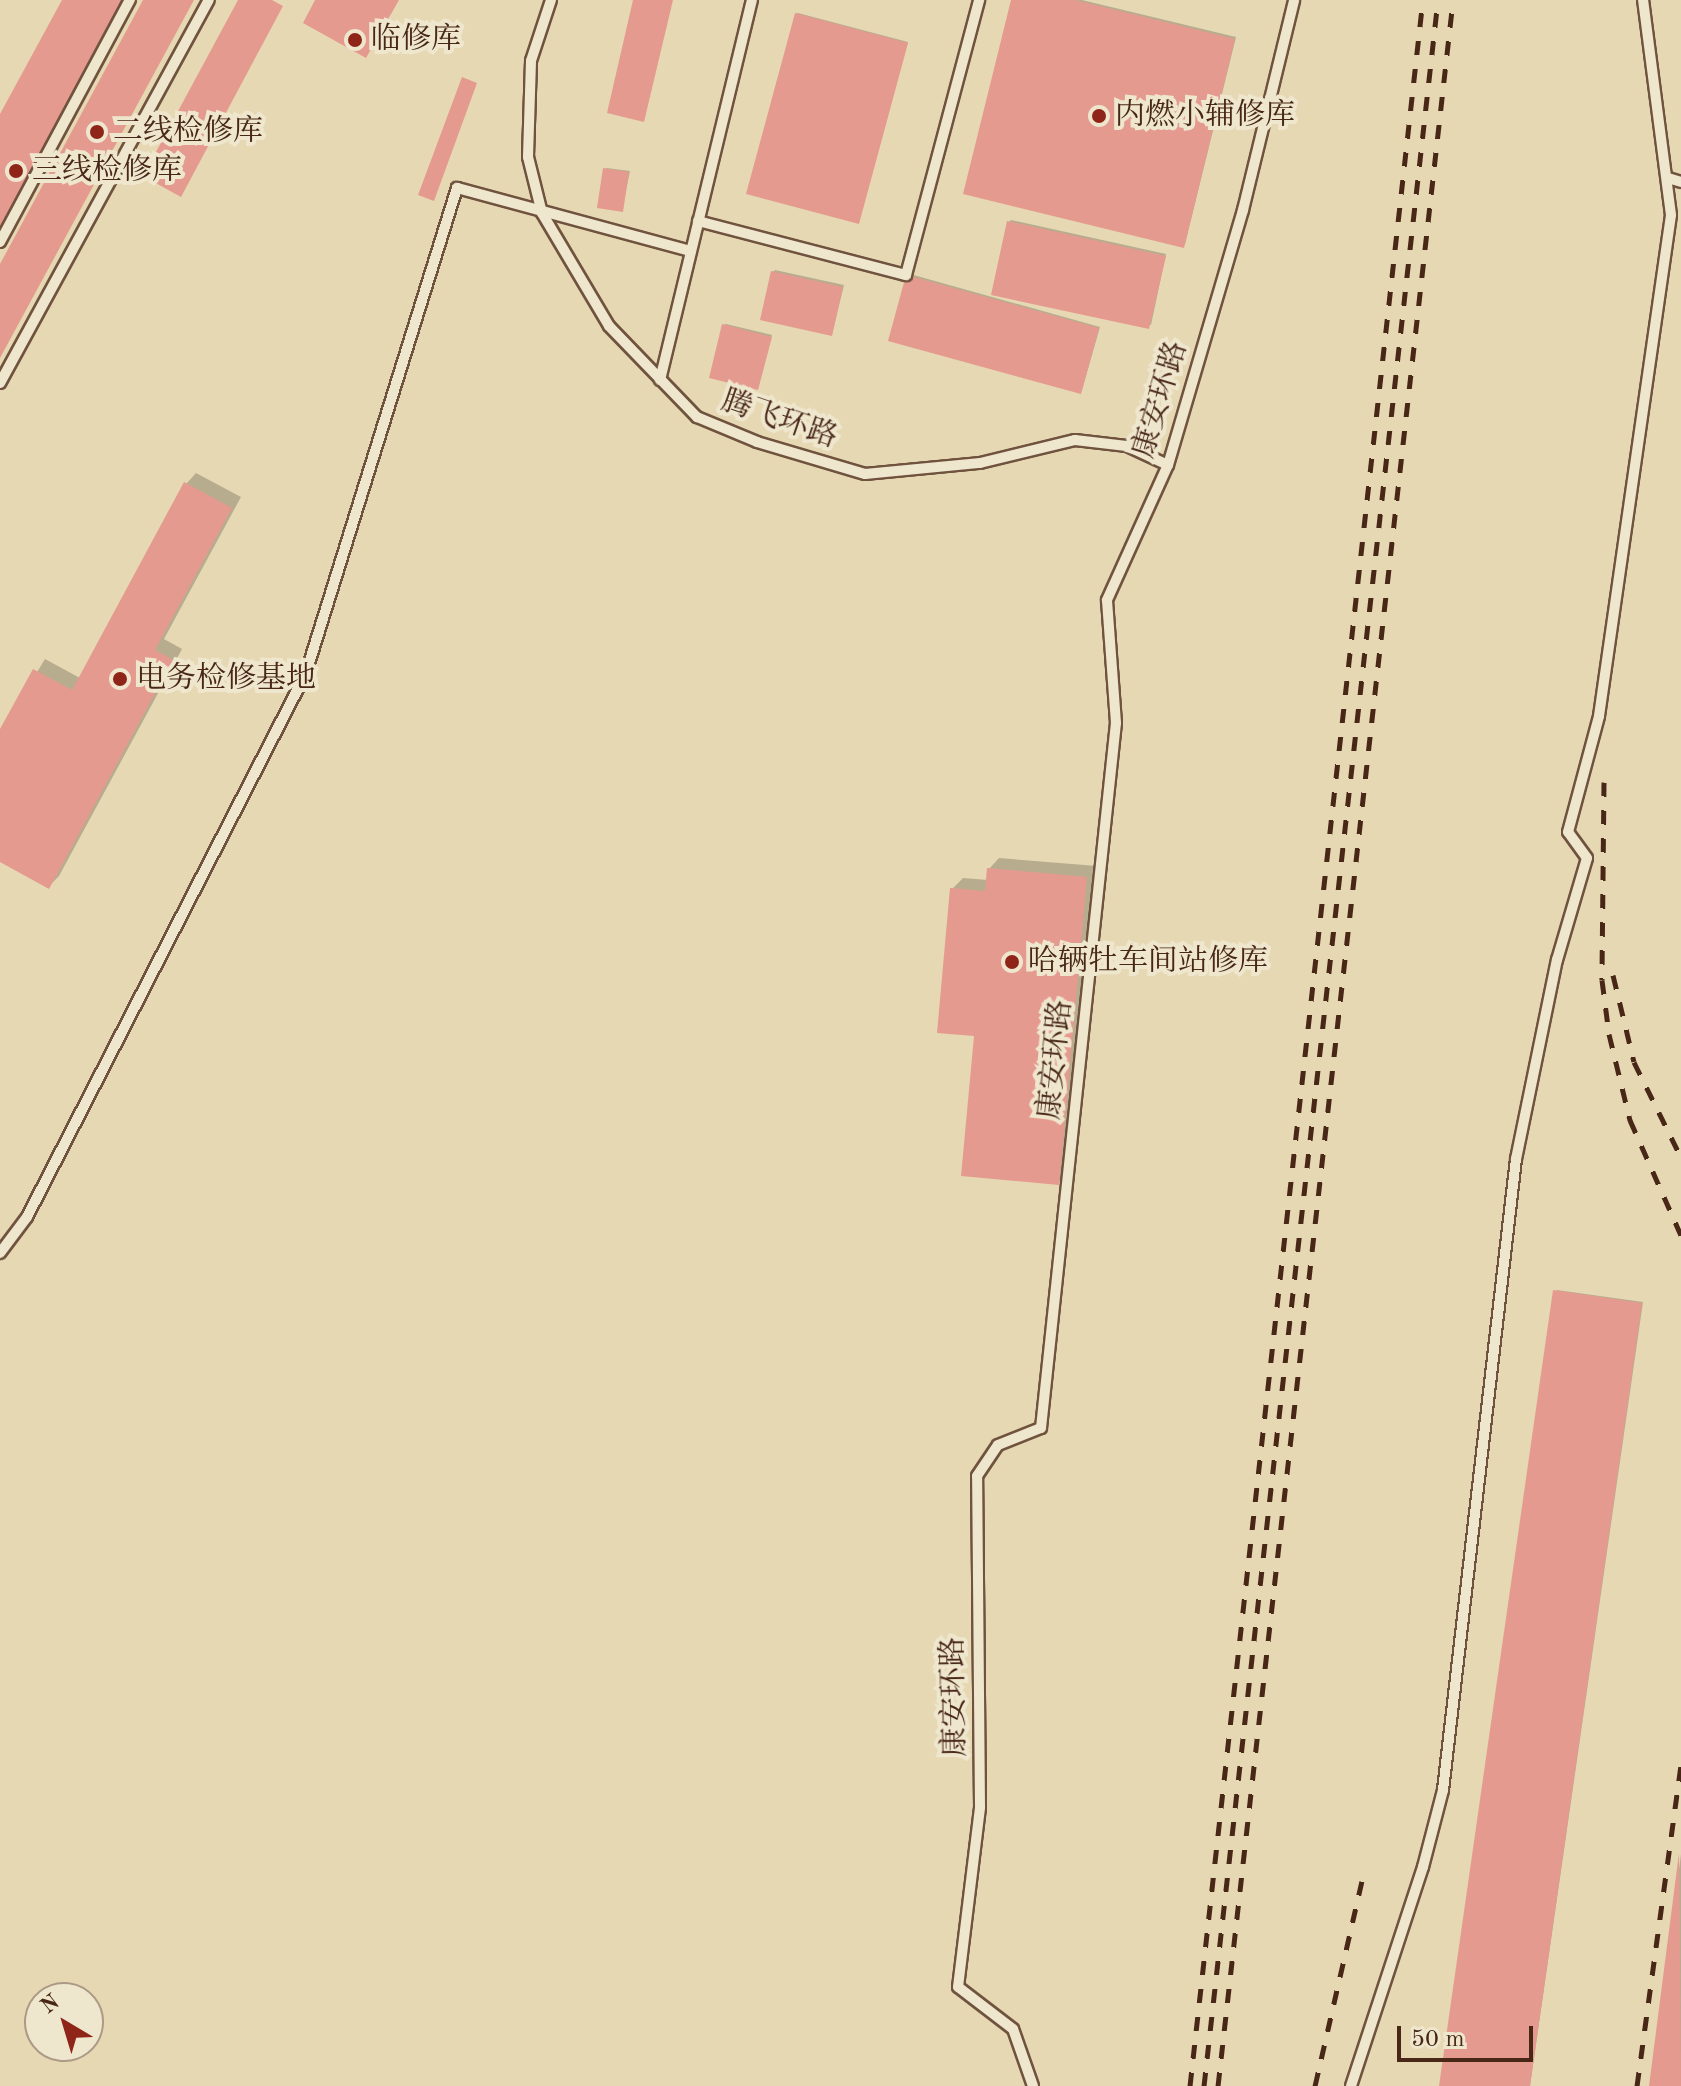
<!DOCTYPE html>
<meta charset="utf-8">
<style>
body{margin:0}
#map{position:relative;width:1681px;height:2086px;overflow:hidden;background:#e6d8b3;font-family:"Old Standard TT","Noto Serif SC",serif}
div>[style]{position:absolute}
.shadow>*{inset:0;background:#0003}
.building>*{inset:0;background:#e59a8f}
.roads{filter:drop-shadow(2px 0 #70533e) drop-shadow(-2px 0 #70533e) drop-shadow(0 2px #70533e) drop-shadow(0 -2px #70533e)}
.service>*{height:10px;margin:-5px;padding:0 5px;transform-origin:5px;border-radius:5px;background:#efe6ce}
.rail>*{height:5px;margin-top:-2.5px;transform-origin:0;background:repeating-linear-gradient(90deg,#482717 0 14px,transparent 0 28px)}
.dots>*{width:22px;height:22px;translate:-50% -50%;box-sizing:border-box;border:4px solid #efe6ce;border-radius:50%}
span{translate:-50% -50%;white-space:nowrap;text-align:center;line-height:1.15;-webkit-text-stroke:8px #efe6ce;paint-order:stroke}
.poi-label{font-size:30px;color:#482717}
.left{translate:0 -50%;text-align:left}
.street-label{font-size:30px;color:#482717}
.north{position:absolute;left:24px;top:1982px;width:80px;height:80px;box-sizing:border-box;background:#efe6ce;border:2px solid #ac9a85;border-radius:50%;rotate:322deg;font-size:22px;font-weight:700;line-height:32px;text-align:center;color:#482717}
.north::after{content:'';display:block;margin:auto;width:28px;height:36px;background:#8f2418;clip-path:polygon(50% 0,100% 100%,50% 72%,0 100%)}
.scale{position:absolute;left:1397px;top:2026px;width:136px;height:36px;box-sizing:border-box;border:4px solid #482717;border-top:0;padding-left:10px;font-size:24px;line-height:28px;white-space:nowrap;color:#482717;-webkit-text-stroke:6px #efe6ce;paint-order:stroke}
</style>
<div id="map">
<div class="shadow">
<i style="clip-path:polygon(1013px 0,1082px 0,1236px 37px,1185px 244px)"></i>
<i style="clip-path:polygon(798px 13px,908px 42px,858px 222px,796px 14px)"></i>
<i style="clip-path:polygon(607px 168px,630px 171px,622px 210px,605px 169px)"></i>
<i style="clip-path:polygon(1011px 220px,1166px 254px,1151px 325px,1009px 222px)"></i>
<i style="clip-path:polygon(775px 270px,844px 285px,832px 334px,773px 272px)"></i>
<i style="clip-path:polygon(910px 274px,1100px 327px,1082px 390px,890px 339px)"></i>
<i style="clip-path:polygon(726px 324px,772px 335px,758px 388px,724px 325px)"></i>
<i style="clip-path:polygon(196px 473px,241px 497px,164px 639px,182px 649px,59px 876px,49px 886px,0 860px,0 733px,45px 659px,80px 678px,186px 484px)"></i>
<i style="clip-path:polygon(999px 858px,1097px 866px,1069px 1172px,1058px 1183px,976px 1035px,952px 889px,963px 878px,988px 880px,989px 869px)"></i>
<i style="clip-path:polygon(1557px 1290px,1643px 1302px,1530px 2086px,1441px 2086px)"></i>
<i style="clip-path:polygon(1681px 1854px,1681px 2086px,1651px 2086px)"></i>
</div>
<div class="building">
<i style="clip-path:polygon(62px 0,124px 0,0 228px,0 114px)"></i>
<i style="clip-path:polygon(143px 0,194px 0,0 358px,0 264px)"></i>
<i style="clip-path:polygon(238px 0,272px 0,283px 6px,181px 197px,143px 176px)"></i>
<i style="clip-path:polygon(315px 0,399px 0,366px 58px,303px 23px)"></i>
<i style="clip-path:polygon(633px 0,673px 0,644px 122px,607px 113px)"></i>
<i style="clip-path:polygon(1011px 0,1075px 0,1235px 39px,1184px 248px,963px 194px)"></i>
<i style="clip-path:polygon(795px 13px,908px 43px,859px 224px,746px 194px)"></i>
<i style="clip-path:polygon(462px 77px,477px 83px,434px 201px,418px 195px)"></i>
<i style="clip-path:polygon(603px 168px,629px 172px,623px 212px,597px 208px)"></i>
<i style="clip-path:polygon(1007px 221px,1166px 256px,1149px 329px,991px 295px)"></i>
<i style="clip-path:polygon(771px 271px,843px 287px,832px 336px,760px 320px)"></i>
<i style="clip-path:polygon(906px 275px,1099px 328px,1081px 394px,888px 341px)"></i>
<i style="clip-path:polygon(722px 324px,772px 337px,758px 390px,709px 378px)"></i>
<i style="clip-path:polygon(184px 482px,232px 508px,155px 650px,173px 660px,49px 889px,0 862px,0 729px,33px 669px,72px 690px)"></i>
<i style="clip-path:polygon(987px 868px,1087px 877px,1059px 1185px,961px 1176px,974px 1036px,937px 1033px,950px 888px,985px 891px)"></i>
<i style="clip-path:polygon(1553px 1290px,1642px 1303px,1530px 2086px,1439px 2086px)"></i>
<i style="clip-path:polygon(1679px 1853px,1681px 2086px,1649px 2086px)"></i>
</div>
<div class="roads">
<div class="service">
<i style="left:551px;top:0;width:64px;rotate:108.2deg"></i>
<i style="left:531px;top:61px;width:96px;rotate:91.8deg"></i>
<i style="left:528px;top:157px;width:58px;rotate:76deg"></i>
<i style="left:542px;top:213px;width:131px;rotate:59.3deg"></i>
<i style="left:609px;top:326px;width:127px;rotate:46deg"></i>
<i style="left:697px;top:417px;width:65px;rotate:22.6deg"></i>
<i style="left:757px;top:442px;width:113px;rotate:16.5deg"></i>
<i style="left:865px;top:474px;width:116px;rotate:-5.5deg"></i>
<i style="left:980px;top:463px;width:98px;rotate:-13.6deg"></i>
<i style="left:1075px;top:440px;width:52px;rotate:6.6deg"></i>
<i style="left:1127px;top:446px;width:45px;rotate:24.9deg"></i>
<i style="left:1668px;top:178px;width:14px;rotate:17deg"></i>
<i style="left:698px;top:221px;width:215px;rotate:14.6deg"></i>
<i style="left:906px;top:275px;width:285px;rotate:-75.1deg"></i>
<i style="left:0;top:242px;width:275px;rotate:-61.8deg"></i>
<i style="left:660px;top:380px;width:391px;rotate:-76.4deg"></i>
<i style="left:0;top:383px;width:436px;rotate:-61.4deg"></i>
<i style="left:0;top:1253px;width:45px;rotate:-53.1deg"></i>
<i style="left:27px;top:1217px;width:611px;rotate:-62.85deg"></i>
<i style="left:306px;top:673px;width:508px;rotate:-72.71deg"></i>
<i style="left:457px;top:188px;width:242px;rotate:15.1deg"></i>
<i style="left:1033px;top:2086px;width:60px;rotate:-109.3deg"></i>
<i style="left:1013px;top:2029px;width:69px;rotate:-142.6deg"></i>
<i style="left:958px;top:1987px;width:181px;rotate:-83deg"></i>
<i style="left:980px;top:1807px;width:331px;rotate:-90.5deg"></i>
<i style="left:977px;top:1476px;width:37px;rotate:-56deg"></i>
<i style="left:998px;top:1445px;width:46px;rotate:-21.6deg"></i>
<i style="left:1041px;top:1428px;width:709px;rotate:-83.93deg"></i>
<i style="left:1116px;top:723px;width:123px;rotate:-94.2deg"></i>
<i style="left:1107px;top:600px;width:148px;rotate:-65.7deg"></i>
<i style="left:1168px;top:465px;width:266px;rotate:-73.6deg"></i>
<i style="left:1243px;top:210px;width:216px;rotate:-76.3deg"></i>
<i style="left:1351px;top:2086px;width:231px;rotate:-71.8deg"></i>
<i style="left:1423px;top:1867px;width:80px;rotate:-75.4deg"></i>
<i style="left:1443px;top:1790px;width:635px;rotate:-83.4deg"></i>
<i style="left:1516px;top:1159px;width:203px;rotate:-78.4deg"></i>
<i style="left:1557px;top:960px;width:106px;rotate:-73.6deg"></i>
<i style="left:1587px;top:858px;width:32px;rotate:-126deg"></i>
<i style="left:1568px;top:832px;width:120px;rotate:-75deg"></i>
<i style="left:1599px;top:716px;width:506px;rotate:-81.82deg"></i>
<i style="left:1671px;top:215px;width:217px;rotate:-97.4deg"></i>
</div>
</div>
<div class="rail">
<i style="left:1604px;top:782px;width:198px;rotate:90.6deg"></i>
<i style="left:1602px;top:980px;width:54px;rotate:82.6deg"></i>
<i style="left:1609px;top:1034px;width:89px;rotate:76.3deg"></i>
<i style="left:1630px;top:1120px;width:126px;rotate:66.1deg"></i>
<i style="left:1613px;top:975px;width:89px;rotate:76.4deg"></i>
<i style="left:1634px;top:1062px;width:106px;rotate:63.7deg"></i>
<i style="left:1190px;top:2086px;width:2099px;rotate:-83.63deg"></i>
<i style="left:1204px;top:2086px;width:2099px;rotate:-83.6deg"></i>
<i style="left:1218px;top:2086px;width:2099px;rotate:-83.57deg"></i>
<i style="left:1315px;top:2086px;width:210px;rotate:-77.1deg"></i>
<i style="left:1637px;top:2086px;width:325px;rotate:-82.2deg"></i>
</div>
<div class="dots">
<i style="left:355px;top:40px;background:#8f2418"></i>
<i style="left:1099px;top:116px;background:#8f2418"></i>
<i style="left:97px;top:132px;background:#8f2418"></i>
<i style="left:16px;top:171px;background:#8f2418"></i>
<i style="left:120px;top:679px;background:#8f2418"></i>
<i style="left:1012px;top:962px;background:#8f2418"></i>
</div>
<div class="poi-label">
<span class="left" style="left:371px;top:40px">临修库</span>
<span class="left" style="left:1115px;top:116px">内燃小辅修库</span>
<span class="left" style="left:113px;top:132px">二线检修库</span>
<span class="left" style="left:32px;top:171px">三线检修库</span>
<span class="left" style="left:136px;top:679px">电务检修基地</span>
<span class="left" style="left:1028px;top:962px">哈辆牡车间站修库</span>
</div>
<div class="street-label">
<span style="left:1161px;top:400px;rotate:-73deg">康安环路</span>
<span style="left:779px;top:420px;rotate:19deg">腾飞环路</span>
<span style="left:1056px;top:1060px;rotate:-84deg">康安环路</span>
<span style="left:955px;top:1697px;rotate:-91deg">康安环路</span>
</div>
<div class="north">N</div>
<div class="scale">50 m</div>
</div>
